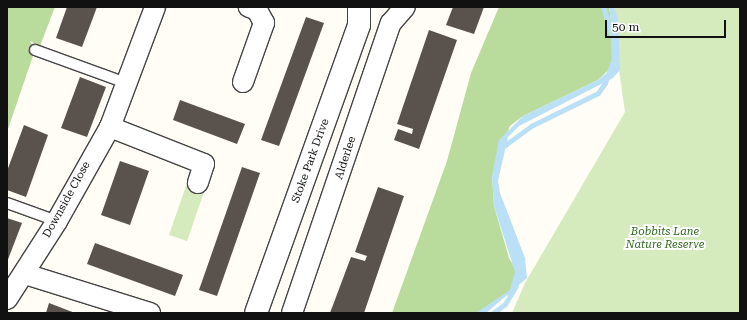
<!DOCTYPE html>
<style>
body{margin:0}
#map{position:relative;width:747px;height:320px;overflow:hidden;background:#fffdf5;font-family:"Roboto Serif",serif}
div>[style]{position:absolute}
.green>*{inset:0;background:#d5ebbd}
.forest>*{inset:0;background:#b9dc9c}
.water>*{inset:0;background:#b9e0f7}
.stream>*{height:5px;margin:-2.5px;padding:0 2.5px;transform-origin:2.5px;border-radius:2.5px;background:#b9e0f7}
.building>*{inset:0;background:#5a524d}
.roads{filter:drop-shadow(1px 0 #444) drop-shadow(-1px 0 #444) drop-shadow(0 1px #444) drop-shadow(0 -1px #444)}
.service>*{height:10px;margin:-5px;padding:0 5px;transform-origin:5px;border-radius:5px;background:#fff}
.minor>*{height:20px;margin:-10px;padding:0 10px;transform-origin:10px;border-radius:10px;background:#fff}
.tertiary>*{height:22px;margin:-11px;padding:0 11px;transform-origin:11px;border-radius:11px;background:#fff}
span{translate:-50% -50%;white-space:nowrap;text-align:center;line-height:1.15;-webkit-text-stroke:4px #fff;paint-order:stroke}
.street-label{font-size:11px;color:#111}
.park-label{font-size:11px;color:#2f6b1f;font-style:italic}
.frame{position:absolute;inset:0;border:8px solid #111;pointer-events:none}
.scale{position:absolute;left:605px;top:20px;width:121px;height:18px;box-sizing:border-box;border:2px solid #111;border-top:0;padding-left:5px;font-size:12px;line-height:14px;white-space:nowrap;color:#111;-webkit-text-stroke:3px #fff;paint-order:stroke}
</style>
<div id="map">
<div class="green">
<i style="clip-path:polygon(610px 7px,740px 7px,740px 313px,512px 313px,525px 283px,625px 112px)"></i>
<i style="clip-path:polygon(186px 186px,204px 192px,187px 241px,169px 235px)"></i>
</div>
<div class="forest">
<i style="clip-path:polygon(7px 7px,55px 7px,40px 46px,30px 41px,35px 50px,7px 132px)"></i>
<i style="clip-path:polygon(499px 7px,609px 7px,617px 62px,598px 80px,523px 116px,510px 126px,492px 176px,494px 206px,509px 258px,517px 272px,513px 292px,477px 313px,392px 313px,447px 161px,471px 73px)"></i>
</div>
<div class="water">
<i style="clip-path:polygon(609px 7px,614px 7px,618px 19px,620px 70px,613px 78px,519px 126px,508px 137px,498px 181px,500px 193px,525px 258px,527px 278px,486px 313px,476px 313px,510px 290px,515px 272px,494px 206px,492px 176px,499px 140px,523px 116px,598px 80px,612px 69px,617px 62px)"></i>
</div>
<div class="stream">
<i style="left:501px;top:148px;width:39px;rotate:-36deg"></i>
<i style="left:533px;top:125px;width:72px;rotate:-26.2deg"></i>
<i style="left:598px;top:93px;width:12px;rotate:-55deg"></i>
<i style="left:605px;top:83px;width:27px;rotate:-70deg"></i>
<i style="left:614px;top:58px;width:19px;rotate:-93deg"></i>
<i style="left:613px;top:39px;width:34px;rotate:-107deg"></i>
<i style="left:493px;top:313px;width:15px;rotate:-37deg"></i>
<i style="left:505px;top:304px;width:21px;rotate:-59deg"></i>
</div>
<div class="building">
<i style="clip-path:polygon(67px 7px,97px 7px,82px 47px,56px 38px)"></i>
<i style="clip-path:polygon(453px 7px,484px 7px,474px 34px,446px 25px)"></i>
<i style="clip-path:polygon(306px 17px,324px 23px,279px 146px,261px 140px)"></i>
<i style="clip-path:polygon(429px 30px,457px 40px,419px 149px,394px 140px,398px 129px,412px 134px,413px 129px,397px 124px)"></i>
<i style="clip-path:polygon(80px 77px,106px 87px,87px 137px,61px 128px)"></i>
<i style="clip-path:polygon(180px 100px,245px 124px,237px 144px,173px 120px)"></i>
<i style="clip-path:polygon(24px 125px,48px 135px,26px 197px,7px 190px,7px 171px)"></i>
<i style="clip-path:polygon(120px 161px,149px 171px,130px 225px,101px 215px)"></i>
<i style="clip-path:polygon(242px 167px,260px 173px,217px 296px,199px 290px)"></i>
<i style="clip-path:polygon(378px 187px,404px 196px,364px 313px,330px 313px,351px 257px,365px 261px,367px 256px,355px 252px)"></i>
<i style="clip-path:polygon(7px 218px,22px 223px,7px 262px)"></i>
<i style="clip-path:polygon(95px 243px,183px 275px,175px 296px,87px 264px)"></i>
<i style="clip-path:polygon(49px 303px,75px 313px,46px 313px)"></i>
</div>
<div class="roads">
<div class="service">
<i style="left:35px;top:50px;width:97px;rotate:19.9deg"></i>
<i style="left:7px;top:203px;width:53px;rotate:19.8deg"></i>
</div>
<div class="minor">
<i style="left:243px;top:82px;width:63px;rotate:-70.4deg"></i>
<i style="left:264px;top:23px;width:15px;rotate:-118deg"></i>
<i style="left:257px;top:10px;width:9px;rotate:-159deg"></i>
<i style="left:110px;top:127px;width:101px;rotate:21.5deg"></i>
<i style="left:204px;top:164px;width:20px;rotate:108deg"></i>
<i style="left:25px;top:274px;width:131px;rotate:17.3deg"></i>
<i style="left:7px;top:299px;width:93px;rotate:-57.3deg"></i>
<i style="left:57px;top:221px;width:108px;rotate:-60.6deg"></i>
<i style="left:110px;top:127px;width:128px;rotate:-69.4deg"></i>
<i style="left:292px;top:313px;width:306px;rotate:-71.2deg"></i>
<i style="left:391px;top:23px;width:21px;rotate:-49deg"></i>
</div>
<div class="tertiary">
<i style="left:256px;top:313px;width:306px;rotate:-70.3deg"></i>
<i style="left:359px;top:25px;width:18px;rotate:-90deg"></i>
</div>
</div>
<div class="street-label">
<span style="left:346px;top:158px;rotate:-72deg">Alderlee</span>
<span style="left:311px;top:161px;rotate:-70deg">Stoke Park Drive</span>
<span style="left:67px;top:200px;rotate:-61deg">Downside Close</span>
</div>
<div class="park-label">
<span style="left:665px;top:239px">Bobbits Lane<br>Nature Reserve</span>
</div>
<div class="frame"></div>
<div class="scale">50 m</div>
</div>
